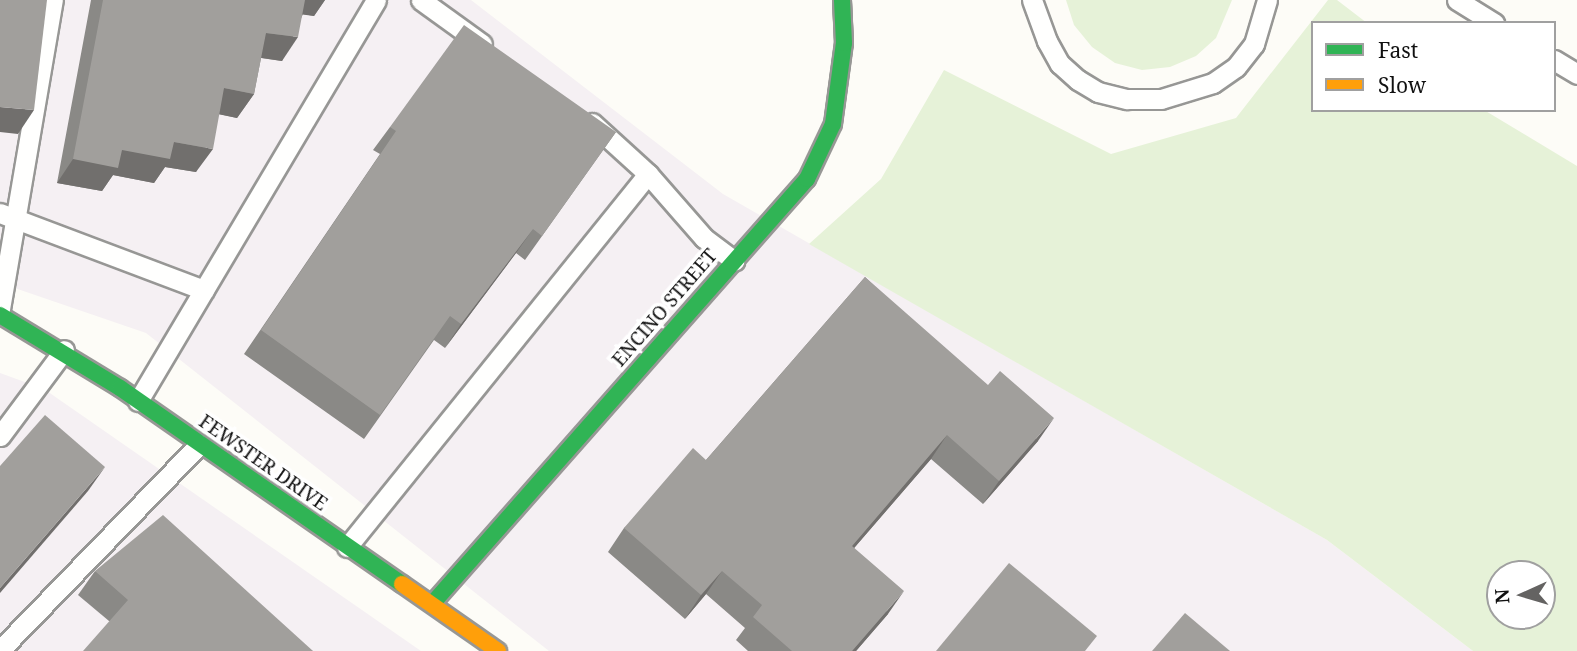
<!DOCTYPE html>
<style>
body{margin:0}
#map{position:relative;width:1577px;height:651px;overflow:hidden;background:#fdfcf7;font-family:"Noto Serif",serif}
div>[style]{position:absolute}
.industrial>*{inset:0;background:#f5f0f3}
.green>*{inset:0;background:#e6f2d8}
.roads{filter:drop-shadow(2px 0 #979795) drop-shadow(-2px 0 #979795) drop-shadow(0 2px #979795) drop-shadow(0 -2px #979795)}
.lane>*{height:19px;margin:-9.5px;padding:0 9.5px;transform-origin:9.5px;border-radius:9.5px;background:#fffffe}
.fast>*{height:16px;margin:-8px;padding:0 8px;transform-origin:8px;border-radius:8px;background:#30b455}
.slow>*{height:16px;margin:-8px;padding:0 8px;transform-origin:8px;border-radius:8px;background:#ff9f0a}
.wall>*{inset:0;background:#8a8986}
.shaded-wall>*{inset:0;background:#716f6d}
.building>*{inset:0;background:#a19f9c}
span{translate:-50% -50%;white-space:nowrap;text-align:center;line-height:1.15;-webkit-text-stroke:7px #fff;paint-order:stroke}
.street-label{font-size:19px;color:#111}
.legend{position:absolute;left:1311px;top:21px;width:245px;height:91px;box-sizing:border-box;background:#fff;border:2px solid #a0a0a0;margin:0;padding:9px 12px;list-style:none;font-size:21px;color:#111}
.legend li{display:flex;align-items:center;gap:14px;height:35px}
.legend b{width:35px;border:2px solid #a0a0a0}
.north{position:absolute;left:1486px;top:560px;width:70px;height:70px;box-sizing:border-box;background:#fff;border:2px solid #a0a0a0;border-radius:50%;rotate:266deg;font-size:19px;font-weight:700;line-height:28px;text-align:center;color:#111}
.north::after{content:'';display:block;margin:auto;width:24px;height:32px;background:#646362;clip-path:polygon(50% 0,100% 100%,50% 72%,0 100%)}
</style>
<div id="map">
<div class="industrial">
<i style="clip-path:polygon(0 0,471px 0,723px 194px,1327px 540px,1473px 651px,549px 651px,146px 333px,0 283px)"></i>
<i style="clip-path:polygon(0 373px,44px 389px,421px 651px,0 651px)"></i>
</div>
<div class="green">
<i style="clip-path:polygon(1066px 0,1232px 0,1216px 38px,1196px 56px,1170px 67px,1142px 70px,1115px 63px,1092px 47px,1074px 25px)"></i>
<i style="clip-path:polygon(evenodd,1328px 0,1337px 0,1367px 23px,1313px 23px,1313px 110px,1484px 110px,1577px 166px,1577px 651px,1473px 651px,1327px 540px,809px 244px,881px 179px,944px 70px,1111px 154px,1236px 118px,1328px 0,1500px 574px,1542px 574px,1542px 616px,1500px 616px,1500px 574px)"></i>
</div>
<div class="roads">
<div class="lane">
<i style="left:421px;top:0;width:75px;rotate:35.8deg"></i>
<i style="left:1032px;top:0;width:44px;rotate:69.9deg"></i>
<i style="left:1047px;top:41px;width:26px;rotate:61deg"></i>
<i style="left:1060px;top:64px;width:24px;rotate:42deg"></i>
<i style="left:1078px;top:80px;width:23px;rotate:31deg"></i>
<i style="left:1098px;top:92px;width:30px;rotate:14deg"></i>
<i style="left:1127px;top:99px;width:34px"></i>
<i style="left:1161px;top:99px;width:54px;rotate:-17.1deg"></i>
<i style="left:1213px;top:83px;width:28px;rotate:-35deg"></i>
<i style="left:1236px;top:67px;width:29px;rotate:-52deg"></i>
<i style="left:1254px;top:44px;width:46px;rotate:-73.5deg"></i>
<i style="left:1457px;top:0;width:44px;rotate:31.9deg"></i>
<i style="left:1554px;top:60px;width:27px;rotate:31deg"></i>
<i style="left:592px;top:123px;width:76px;rotate:42.3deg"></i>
<i style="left:0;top:213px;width:218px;rotate:20.7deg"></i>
<i style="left:0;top:309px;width:314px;rotate:-80.3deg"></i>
<i style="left:138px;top:401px;width:466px;rotate:-59.3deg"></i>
<i style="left:0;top:436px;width:107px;rotate:-53.3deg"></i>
<i style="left:347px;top:547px;width:479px;rotate:-51.1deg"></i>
<i style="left:648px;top:174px;width:85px;rotate:48.8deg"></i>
<i style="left:704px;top:238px;width:38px;rotate:37deg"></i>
<i style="left:0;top:650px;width:286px;rotate:-45.9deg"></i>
</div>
<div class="fast">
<i style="left:0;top:315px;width:140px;rotate:31.3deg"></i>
<i style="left:120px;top:388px;width:343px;rotate:34.8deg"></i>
<i style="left:432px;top:604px;width:567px;rotate:-48.58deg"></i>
<i style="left:807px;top:179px;width:61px;rotate:-64.7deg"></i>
<i style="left:833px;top:124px;width:82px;rotate:-82.3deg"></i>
<i style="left:844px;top:43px;width:43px;rotate:-92.7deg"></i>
</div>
<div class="slow">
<i style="left:402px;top:584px;width:117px;rotate:34.9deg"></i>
</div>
</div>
<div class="wall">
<i style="clip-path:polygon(91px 0,325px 0,314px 16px,303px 14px,282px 61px,261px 58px,254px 94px,237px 118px,219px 114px,196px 172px,165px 167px,154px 183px,113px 175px,102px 191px,57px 183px)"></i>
<i style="clip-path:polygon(390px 127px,616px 132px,525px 260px,516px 253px,445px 348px,434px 340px,364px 439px,244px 354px,380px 154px,373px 150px)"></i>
<i style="clip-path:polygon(865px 277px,1038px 441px,983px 504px,931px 459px,854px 548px,888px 614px,856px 651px,748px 651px,736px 640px,745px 628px,706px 594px,685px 619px,608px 552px,624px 528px,706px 460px)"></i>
<i style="clip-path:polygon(95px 571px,313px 651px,109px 621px,78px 595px)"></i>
</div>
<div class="shaded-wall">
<i style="clip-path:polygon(299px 0,325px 0,314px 16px,291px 13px)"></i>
<i style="clip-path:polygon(266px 33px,298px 37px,282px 61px,249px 56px)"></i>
<i style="clip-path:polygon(224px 88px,254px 94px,237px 118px,208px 112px)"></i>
<i style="clip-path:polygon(0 107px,34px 110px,18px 134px,0 132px)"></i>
<i style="clip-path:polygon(174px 142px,213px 149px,196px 172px,165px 167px,154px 183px,113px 175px,102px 191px,57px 183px,73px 159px,122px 150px)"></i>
<i style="clip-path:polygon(533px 229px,516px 253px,445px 348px,461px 324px)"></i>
<i style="clip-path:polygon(1054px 418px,1038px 441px,983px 504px,999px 481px)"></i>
<i style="clip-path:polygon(947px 435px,931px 459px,836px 569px,852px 546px)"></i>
<i style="clip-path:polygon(105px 467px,88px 491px,0 593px,0 588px)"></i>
<i style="clip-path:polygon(722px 571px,706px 594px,685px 619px,701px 595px)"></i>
<i style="clip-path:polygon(904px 591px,888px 614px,856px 651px,852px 651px)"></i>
</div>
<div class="building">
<i style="clip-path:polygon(0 0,47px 0,34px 110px,0 107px)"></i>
<i style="clip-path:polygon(103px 0,305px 0,298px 37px,266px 33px,254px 94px,224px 88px,213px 149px,174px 142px,170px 159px,122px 150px,118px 168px,73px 159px)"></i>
<i style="clip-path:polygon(464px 25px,616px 132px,542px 236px,533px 229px,461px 324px,450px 316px,380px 415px,261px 330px,396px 131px,390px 127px)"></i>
<i style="clip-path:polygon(865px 277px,988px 385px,1000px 371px,1054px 418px,999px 481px,947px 435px,852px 546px,904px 591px,852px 651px,792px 651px,753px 617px,762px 605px,722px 571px,701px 595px,624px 528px,693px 448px,706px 460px)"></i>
<i style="clip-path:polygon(45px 415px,105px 467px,0 588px,0 466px)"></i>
<i style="clip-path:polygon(163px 515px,313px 651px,83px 651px,128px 600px,95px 571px)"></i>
<i style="clip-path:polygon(1009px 563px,1097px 636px,1085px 651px,936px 651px)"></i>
<i style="clip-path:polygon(1185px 613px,1230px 651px,1152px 651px)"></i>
</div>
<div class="street-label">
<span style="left:665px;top:308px;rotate:-49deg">ENCINO STREET</span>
<span style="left:263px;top:463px;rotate:35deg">FEWSTER DRIVE</span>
</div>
<ul class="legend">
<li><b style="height:9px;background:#30b455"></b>Fast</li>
<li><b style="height:9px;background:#ff9f0a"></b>Slow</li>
</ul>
<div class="north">N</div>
</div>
